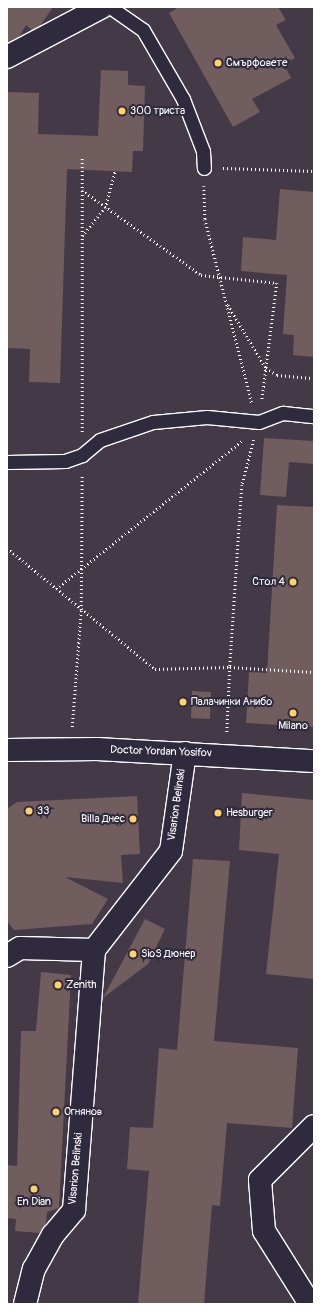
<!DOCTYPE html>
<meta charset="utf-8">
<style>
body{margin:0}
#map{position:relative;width:321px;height:1311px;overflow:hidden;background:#433947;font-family:Pangolin,sans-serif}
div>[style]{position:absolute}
.building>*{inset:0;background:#715d5e}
.path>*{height:2.5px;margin-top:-1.25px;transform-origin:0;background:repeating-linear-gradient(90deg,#fff 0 1px,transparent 0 4px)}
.roads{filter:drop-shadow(1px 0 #fff) drop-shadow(-1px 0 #fff) drop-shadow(0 1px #fff) drop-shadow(0 -1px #fff)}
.service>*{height:13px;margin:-6.5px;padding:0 6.5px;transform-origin:6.5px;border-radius:6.5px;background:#2f2a3d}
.minor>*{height:22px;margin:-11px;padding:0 11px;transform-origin:11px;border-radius:11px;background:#2f2a3d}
.tertiary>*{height:22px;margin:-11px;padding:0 11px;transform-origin:11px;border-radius:11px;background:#2f2a3d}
.dots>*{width:11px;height:11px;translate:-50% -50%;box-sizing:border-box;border:2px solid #2f2a3d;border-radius:50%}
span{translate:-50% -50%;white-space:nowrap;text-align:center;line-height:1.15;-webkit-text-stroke:4px #2f2a3d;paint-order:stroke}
.poi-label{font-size:11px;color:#fff}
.left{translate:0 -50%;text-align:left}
.right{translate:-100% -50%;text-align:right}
.street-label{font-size:11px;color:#fff}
.frame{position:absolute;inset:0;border:8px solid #fff;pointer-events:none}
</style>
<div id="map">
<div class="building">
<i style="clip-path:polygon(7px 7px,53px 7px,40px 26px,32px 30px,26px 25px,19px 37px,7px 43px)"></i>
<i style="clip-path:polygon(179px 7px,278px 7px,286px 20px,276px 25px,295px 58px,284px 64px,291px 78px,252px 99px,260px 112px,233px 127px,169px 13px)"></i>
<i style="clip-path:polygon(101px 70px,128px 71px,128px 85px,145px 86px,143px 151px,133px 151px,132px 172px,67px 169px,60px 383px,29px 382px,30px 349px,7px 348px,8px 92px,39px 93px,38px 134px,98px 136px)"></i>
<i style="clip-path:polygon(280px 189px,314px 192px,314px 357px,293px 355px,294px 335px,283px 334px,287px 275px,241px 271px,243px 237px,276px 240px)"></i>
<i style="clip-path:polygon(264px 438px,314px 441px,314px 464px,289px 462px,286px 497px,260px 495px)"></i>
<i style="clip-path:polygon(277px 505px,314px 507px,314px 727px,246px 723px,249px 672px,267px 673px)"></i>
<i style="clip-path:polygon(192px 691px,211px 692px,210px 719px,191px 718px)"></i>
<i style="clip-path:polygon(242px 793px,314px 800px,314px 979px,266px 974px,279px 854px,239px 850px)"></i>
<i style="clip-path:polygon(137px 796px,140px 854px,121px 855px,123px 883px,65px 877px,108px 899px,92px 924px,14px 930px,7px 921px,7px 809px,17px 802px)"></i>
<i style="clip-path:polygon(193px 859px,230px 861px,214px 1041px,298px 1048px,292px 1128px,227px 1123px,220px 1206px,212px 1205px,204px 1304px,138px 1304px,149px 1171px,127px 1169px,130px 1127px,153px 1128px,159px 1048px,177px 1050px)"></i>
<i style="clip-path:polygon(145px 919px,165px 929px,148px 964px,103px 998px)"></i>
<i style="clip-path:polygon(41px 972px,71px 975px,59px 1208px,47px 1212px,46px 1224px,40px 1233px,15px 1231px,16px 1219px,7px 1218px,7px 1165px,17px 1166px,21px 1031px,36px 1031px)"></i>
</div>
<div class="path">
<i style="left:223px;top:168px;width:91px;rotate:1.9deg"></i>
<i style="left:204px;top:186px;width:33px;rotate:88deg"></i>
<i style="left:205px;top:219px;width:190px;rotate:75.7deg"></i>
<i style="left:82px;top:190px;width:146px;rotate:35.5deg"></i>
<i style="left:201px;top:275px;width:76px;rotate:6deg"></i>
<i style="left:277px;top:283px;width:118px;rotate:97.3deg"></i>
<i style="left:82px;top:236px;width:36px;rotate:-51deg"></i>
<i style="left:105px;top:208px;width:38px;rotate:-75deg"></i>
<i style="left:228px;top:305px;width:74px;rotate:58.9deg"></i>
<i style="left:266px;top:368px;width:13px;rotate:32deg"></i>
<i style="left:277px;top:375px;width:37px;rotate:5deg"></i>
<i style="left:82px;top:432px;width:276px;rotate:-90deg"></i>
<i style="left:254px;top:440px;width:47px;rotate:104.9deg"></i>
<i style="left:242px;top:485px;width:182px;rotate:93.8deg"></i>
<i style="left:230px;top:667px;width:84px;rotate:3.4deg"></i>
<i style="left:7px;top:548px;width:191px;rotate:39.3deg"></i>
<i style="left:155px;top:669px;width:75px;rotate:-1.5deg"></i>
<i style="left:230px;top:667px;width:65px;rotate:92.6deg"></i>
<i style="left:56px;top:589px;width:239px;rotate:-38.5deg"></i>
<i style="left:72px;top:727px;width:117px;rotate:-85.6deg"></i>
<i style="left:81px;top:610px;width:135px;rotate:-89.6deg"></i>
</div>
<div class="roads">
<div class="service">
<i style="left:110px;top:7px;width:40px;rotate:34.9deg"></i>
<i style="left:143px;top:30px;width:80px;rotate:59.9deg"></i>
<i style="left:183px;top:99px;width:56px;rotate:69deg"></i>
<i style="left:203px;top:151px;width:17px;rotate:87deg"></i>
<i style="left:7px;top:462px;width:58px;rotate:-1deg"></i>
<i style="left:65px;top:461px;width:18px;rotate:-19deg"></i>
<i style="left:82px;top:455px;width:23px;rotate:-40deg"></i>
<i style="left:100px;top:440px;width:56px;rotate:-18.8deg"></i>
<i style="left:153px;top:422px;width:54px;rotate:-5.3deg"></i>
<i style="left:207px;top:417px;width:52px;rotate:5.5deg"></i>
<i style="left:259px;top:422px;width:26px;rotate:-21deg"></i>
<i style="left:283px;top:413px;width:31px;rotate:6deg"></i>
</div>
<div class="minor">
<i style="left:7px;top:57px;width:107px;rotate:-27.8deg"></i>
<i style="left:7px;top:956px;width:15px;rotate:-32deg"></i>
<i style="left:20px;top:948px;width:74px;rotate:1.5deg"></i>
<i style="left:25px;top:1304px;width:36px;rotate:-76deg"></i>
<i style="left:34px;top:1269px;width:39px;rotate:-61deg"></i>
<i style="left:53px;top:1235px;width:33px;rotate:-50deg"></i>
<i style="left:74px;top:1210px;width:261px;rotate:-85.6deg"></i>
<i style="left:94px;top:950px;width:125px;rotate:-52.1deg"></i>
<i style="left:171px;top:851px;width:99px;rotate:-81.9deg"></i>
<i style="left:310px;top:1304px;width:86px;rotate:-122.2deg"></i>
<i style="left:264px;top:1231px;width:51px;rotate:-94.5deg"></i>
<i style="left:260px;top:1180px;width:76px;rotate:-45deg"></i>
</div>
<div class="tertiary">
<i style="left:7px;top:750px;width:90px;rotate:-0.6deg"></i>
<i style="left:97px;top:749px;width:217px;rotate:3.2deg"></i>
</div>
</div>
<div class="dots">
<i style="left:218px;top:63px;background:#ffd166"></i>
<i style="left:122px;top:111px;background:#ffd166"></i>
<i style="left:293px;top:582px;background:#ffd166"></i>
<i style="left:183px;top:702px;background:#ffd166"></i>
<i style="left:293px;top:713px;background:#ffd166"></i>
<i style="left:29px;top:811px;background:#ffd166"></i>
<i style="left:218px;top:813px;background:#ffd166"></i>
<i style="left:133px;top:819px;background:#ffd166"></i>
<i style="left:133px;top:954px;background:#ffd166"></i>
<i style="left:58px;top:985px;background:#ffd166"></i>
<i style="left:56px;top:1112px;background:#ffd166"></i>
<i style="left:34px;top:1189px;background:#ffd166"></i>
</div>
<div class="poi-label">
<span class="left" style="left:226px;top:63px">Смърфовете</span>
<span class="left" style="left:130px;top:111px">300 триста</span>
<span class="right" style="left:285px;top:582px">Стол 4</span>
<span class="left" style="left:191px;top:702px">Палачинки Анибо</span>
<span style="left:293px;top:726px">Milano</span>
<span class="left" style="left:37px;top:811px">33</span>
<span class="left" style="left:226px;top:813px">Hesburger</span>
<span class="right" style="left:125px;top:819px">Billa Днес</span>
<span class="left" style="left:141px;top:954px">SioS Дюнер</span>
<span class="left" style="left:66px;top:985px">Zenith</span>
<span class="left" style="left:64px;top:1112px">Огнянов</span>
<span style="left:34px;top:1202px">En Dian</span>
</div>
<div class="street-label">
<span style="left:161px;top:752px;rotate:2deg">Doctor Yordan Yosifov</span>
<span style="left:177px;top:805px;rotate:-82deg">Visarion Belinski</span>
<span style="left:76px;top:1169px;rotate:-85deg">Visarion Belinski</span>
</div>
<div class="frame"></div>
</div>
